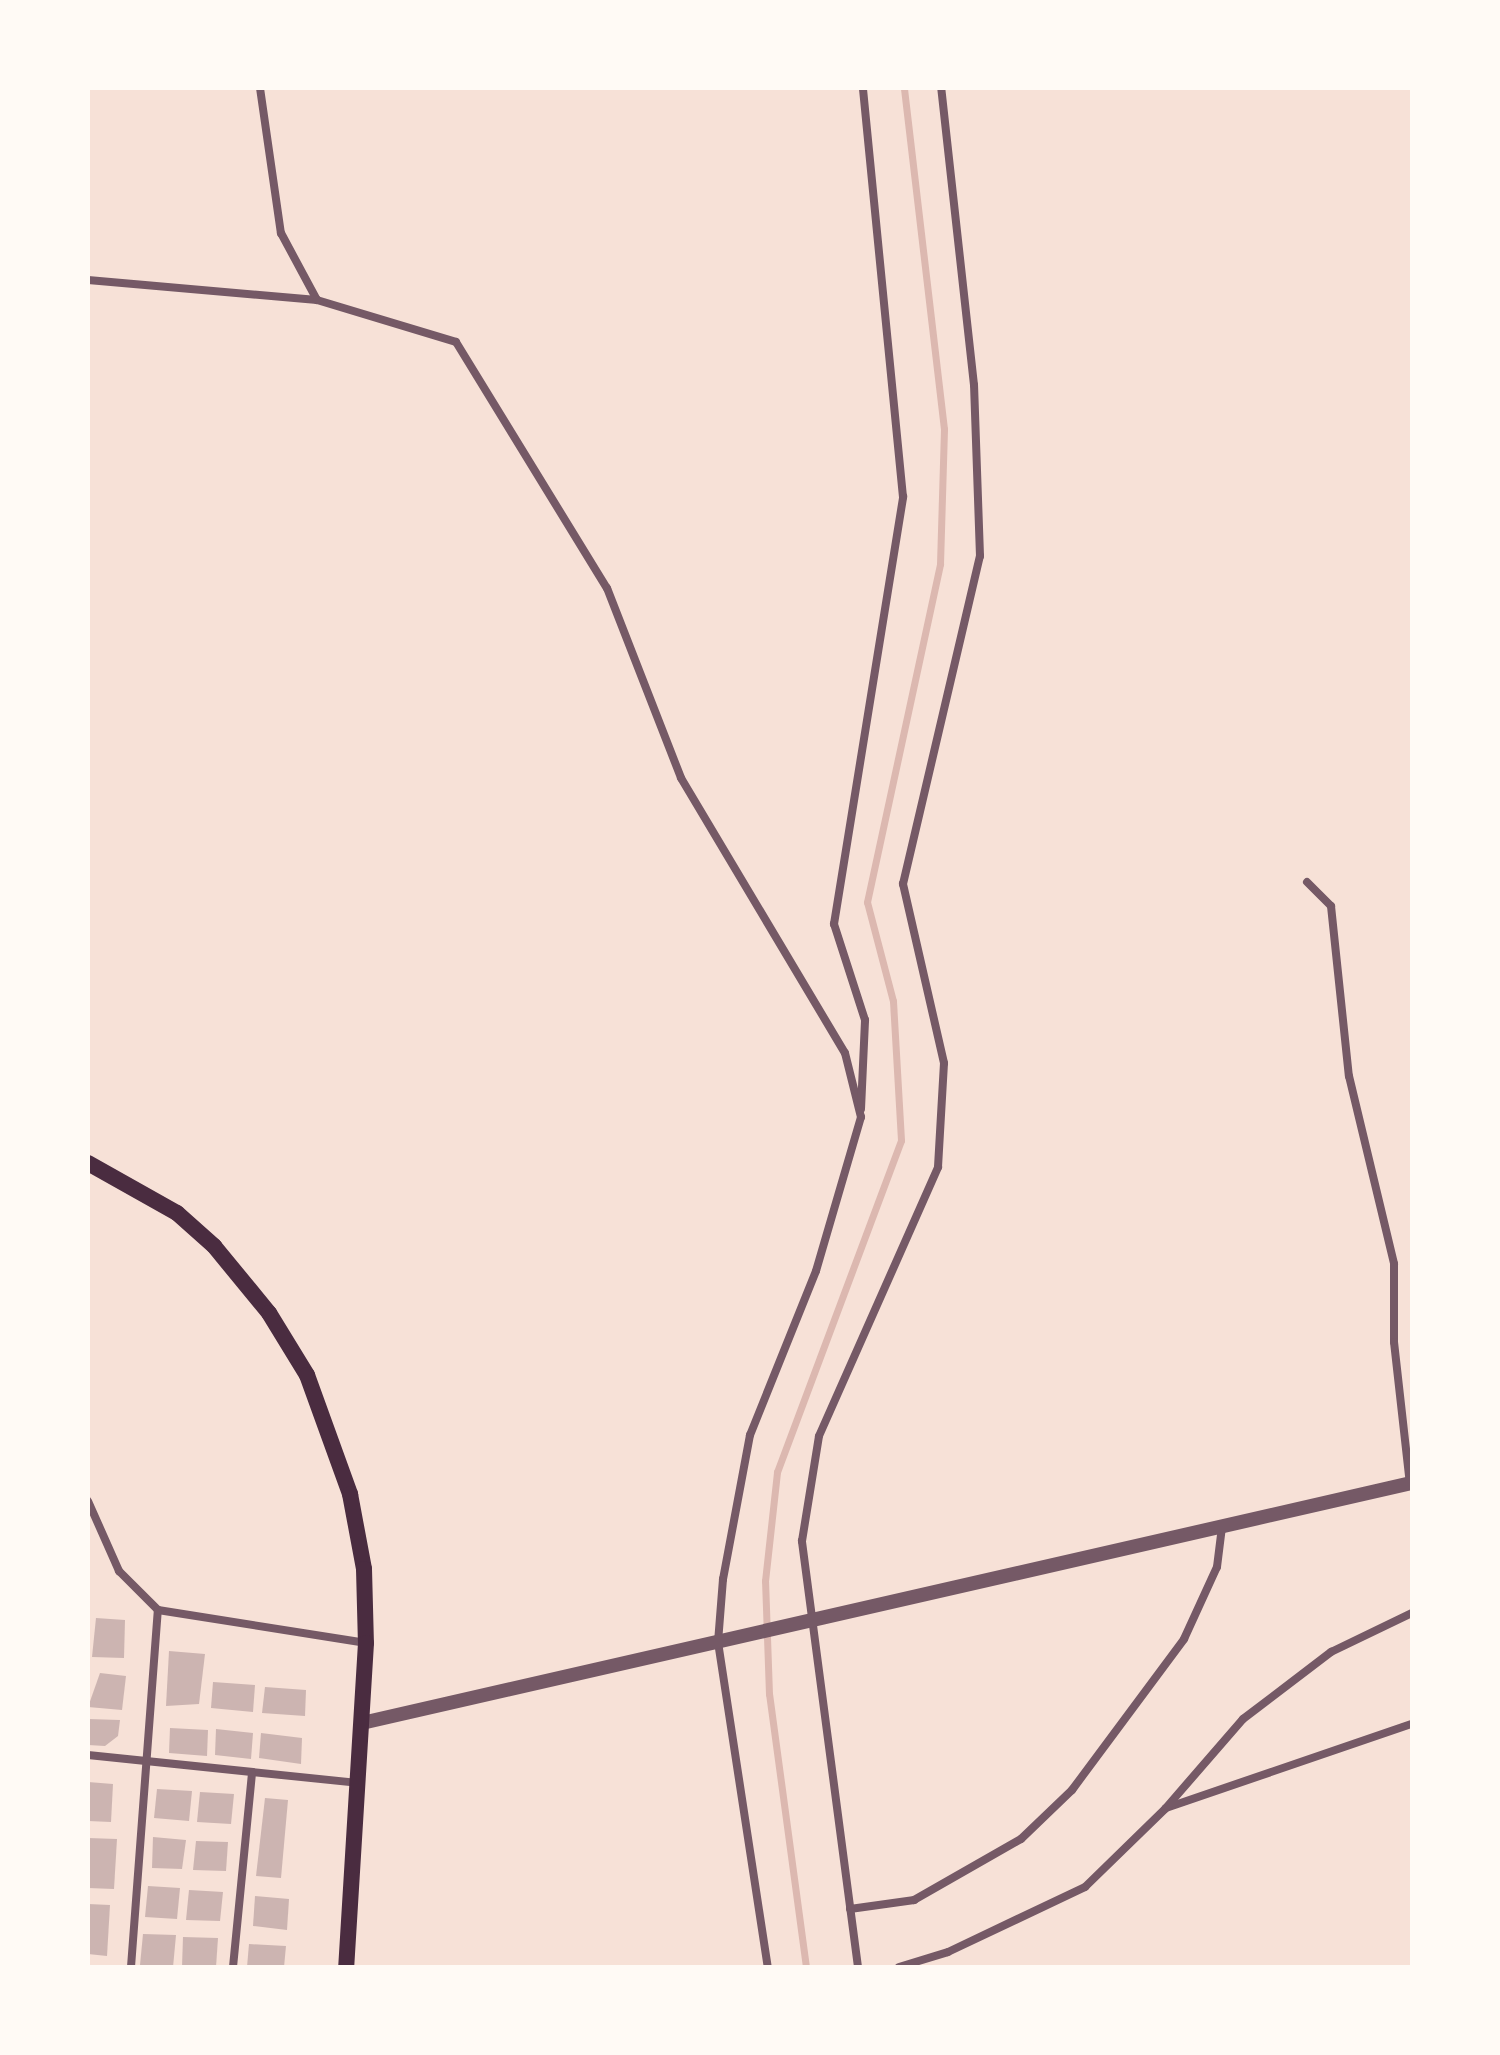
<!DOCTYPE html>
<style>
body{margin:0}
#map{position:relative;width:1500px;height:2055px;overflow:hidden;background:#f7e1d7;font-family:Overpass,sans-serif}
div>[style]{position:absolute}
.stream>*{height:7px;margin:-3.5px;padding:0 3.5px;transform-origin:3.5px;border-radius:3.5px;background:#dcb8b0}
.building>*{inset:0;background:#ccb4b1}
.minor>*{height:8px;margin:-4px;padding:0 4px;transform-origin:4px;border-radius:4px;background:#755966}
.tertiary>*{height:14px;margin:-7px;padding:0 7px;transform-origin:7px;border-radius:7px;background:#755966}
.secondary>*{height:16px;margin:-8px;padding:0 8px;transform-origin:8px;border-radius:8px;background:#4a2c40}
span{translate:-50% -50%;white-space:nowrap;text-align:center;line-height:1.15;-webkit-text-stroke:7px #fffaf5;paint-order:stroke}
.frame{position:absolute;inset:0;border:90px solid #fffaf5;pointer-events:none}
</style>
<div id="map">
<div class="stream">
<i style="left:806px;top:1967px;width:275px;rotate:-97.7deg"></i>
<i style="left:769px;top:1694px;width:113px;rotate:-92deg"></i>
<i style="left:765px;top:1581px;width:110px;rotate:-83.7deg"></i>
<i style="left:777px;top:1472px;width:354px;rotate:-69.5deg"></i>
<i style="left:901px;top:1140px;width:139px;rotate:-93.3deg"></i>
<i style="left:893px;top:1001px;width:102px;rotate:-104.7deg"></i>
<i style="left:867px;top:902px;width:346px;rotate:-77.8deg"></i>
<i style="left:940px;top:564px;width:135px;rotate:-88.3deg"></i>
<i style="left:944px;top:429px;width:343px;rotate:-96.7deg"></i>
</div>
<div class="building">
<i style="clip-path:polygon(96px 1618px,125px 1620px,124px 1658px,92px 1657px)"></i>
<i style="clip-path:polygon(169px 1651px,205px 1654px,199px 1704px,166px 1706px)"></i>
<i style="clip-path:polygon(100px 1673px,126px 1676px,122px 1710px,88px 1707px)"></i>
<i style="clip-path:polygon(213px 1682px,255px 1685px,253px 1712px,211px 1708px)"></i>
<i style="clip-path:polygon(265px 1687px,306px 1690px,305px 1716px,262px 1713px)"></i>
<i style="clip-path:polygon(88px 1719px,120px 1720px,118px 1736px,105px 1746px,88px 1745px)"></i>
<i style="clip-path:polygon(170px 1728px,208px 1730px,207px 1756px,169px 1753px)"></i>
<i style="clip-path:polygon(216px 1729px,253px 1733px,251px 1759px,215px 1755px)"></i>
<i style="clip-path:polygon(261px 1733px,302px 1738px,301px 1764px,259px 1758px)"></i>
<i style="clip-path:polygon(88px 1782px,113px 1784px,111px 1822px,88px 1821px)"></i>
<i style="clip-path:polygon(157px 1789px,192px 1791px,189px 1821px,154px 1818px)"></i>
<i style="clip-path:polygon(200px 1792px,234px 1794px,231px 1824px,197px 1822px)"></i>
<i style="clip-path:polygon(265px 1798px,288px 1800px,281px 1878px,256px 1876px)"></i>
<i style="clip-path:polygon(153px 1837px,186px 1840px,182px 1869px,152px 1868px)"></i>
<i style="clip-path:polygon(88px 1838px,117px 1839px,114px 1889px,88px 1888px)"></i>
<i style="clip-path:polygon(196px 1841px,228px 1842px,226px 1871px,193px 1870px)"></i>
<i style="clip-path:polygon(148px 1886px,180px 1888px,177px 1919px,145px 1917px)"></i>
<i style="clip-path:polygon(189px 1890px,223px 1892px,220px 1921px,186px 1920px)"></i>
<i style="clip-path:polygon(255px 1896px,289px 1899px,287px 1930px,253px 1926px)"></i>
<i style="clip-path:polygon(88px 1904px,110px 1905px,107px 1956px,88px 1954px)"></i>
<i style="clip-path:polygon(143px 1934px,176px 1935px,173px 1967px,140px 1965px)"></i>
<i style="clip-path:polygon(183px 1937px,218px 1938px,216px 1967px,182px 1967px)"></i>
<i style="clip-path:polygon(249px 1944px,286px 1946px,284px 1967px,247px 1967px)"></i>
</div>
<div class="minor">
<i style="left:260px;top:88px;width:147px;rotate:81.8deg"></i>
<i style="left:281px;top:233px;width:76px;rotate:61.8deg"></i>
<i style="left:88px;top:280px;width:230px;rotate:5deg"></i>
<i style="left:317px;top:300px;width:145px;rotate:16.8deg"></i>
<i style="left:456px;top:342px;width:289px;rotate:58.5deg"></i>
<i style="left:607px;top:588px;width:204px;rotate:68.7deg"></i>
<i style="left:681px;top:778px;width:320px;rotate:59.2deg"></i>
<i style="left:845px;top:1053px;width:66px;rotate:76deg"></i>
<i style="left:861px;top:1117px;width:160px;rotate:106.3deg"></i>
<i style="left:816px;top:1271px;width:177px;rotate:111.9deg"></i>
<i style="left:750px;top:1435px;width:147px;rotate:100.6deg"></i>
<i style="left:723px;top:1579px;width:63px;rotate:94.5deg"></i>
<i style="left:718px;top:1642px;width:329px;rotate:81.3deg"></i>
<i style="left:1307px;top:882px;width:34px;rotate:45deg"></i>
<i style="left:1331px;top:906px;width:171px;rotate:84deg"></i>
<i style="left:1349px;top:1076px;width:193px;rotate:76.5deg"></i>
<i style="left:1394px;top:1264px;width:78px;rotate:90deg"></i>
<i style="left:1394px;top:1342px;width:143px;rotate:83.6deg"></i>
<i style="left:861px;top:1109px;width:89px;rotate:-87.4deg"></i>
<i style="left:865px;top:1020px;width:101px;rotate:-107.9deg"></i>
<i style="left:834px;top:924px;width:433px;rotate:-80.8deg"></i>
<i style="left:903px;top:497px;width:411px;rotate:-95.6deg"></i>
<i style="left:88px;top:1501px;width:77px;rotate:66.1deg"></i>
<i style="left:119px;top:1571px;width:55px;rotate:45deg"></i>
<i style="left:158px;top:1610px;width:211px;rotate:9deg"></i>
<i style="left:88px;top:1755px;width:271px;rotate:5.9deg"></i>
<i style="left:1166px;top:1808px;width:260px;rotate:-18.9deg"></i>
<i style="left:850px;top:1909px;width:65px;rotate:-8deg"></i>
<i style="left:914px;top:1900px;width:123px;rotate:-29.7deg"></i>
<i style="left:1021px;top:1839px;width:71px;rotate:-43.9deg"></i>
<i style="left:1072px;top:1790px;width:188px;rotate:-53.4deg"></i>
<i style="left:1184px;top:1639px;width:79px;rotate:-65.4deg"></i>
<i style="left:1217px;top:1567px;width:40px;rotate:-82.9deg"></i>
<i style="left:131px;top:1967px;width:358px;rotate:-85.7deg"></i>
<i style="left:233px;top:1967px;width:194px;rotate:-84.4deg"></i>
<i style="left:858px;top:1967px;width:430px;rotate:-97.5deg"></i>
<i style="left:802px;top:1541px;width:106px;rotate:-80.8deg"></i>
<i style="left:819px;top:1436px;width:294px;rotate:-66.1deg"></i>
<i style="left:938px;top:1167px;width:104px;rotate:-86.7deg"></i>
<i style="left:944px;top:1063px;width:184px;rotate:-102.9deg"></i>
<i style="left:903px;top:884px;width:337px;rotate:-76.8deg"></i>
<i style="left:980px;top:556px;width:171px;rotate:-92deg"></i>
<i style="left:974px;top:385px;width:299px;rotate:-96.3deg"></i>
<i style="left:899px;top:1967px;width:51px;rotate:-17deg"></i>
<i style="left:948px;top:1952px;width:152px;rotate:-25.4deg"></i>
<i style="left:1085px;top:1887px;width:112px;rotate:-44.3deg"></i>
<i style="left:1165px;top:1809px;width:119px;rotate:-49.1deg"></i>
<i style="left:1243px;top:1719px;width:111px;rotate:-37.3deg"></i>
<i style="left:1331px;top:1652px;width:90px;rotate:-25.7deg"></i>
</div>
<div class="tertiary">
<i style="left:362px;top:1723px;width:1077px;rotate:-12.88deg"></i>
</div>
<div class="secondary">
<i style="left:88px;top:1163px;width:102px;rotate:29.3deg"></i>
<i style="left:177px;top:1213px;width:50px;rotate:41.7deg"></i>
<i style="left:214px;top:1246px;width:87px;rotate:50.6deg"></i>
<i style="left:269px;top:1313px;width:73px;rotate:58.5deg"></i>
<i style="left:307px;top:1375px;width:127px;rotate:70.1deg"></i>
<i style="left:350px;top:1494px;width:76px;rotate:79.4deg"></i>
<i style="left:364px;top:1569px;width:74px;rotate:88.5deg"></i>
<i style="left:366px;top:1643px;width:325px;rotate:93.5deg"></i>
</div>
<div class="frame"></div>
</div>
